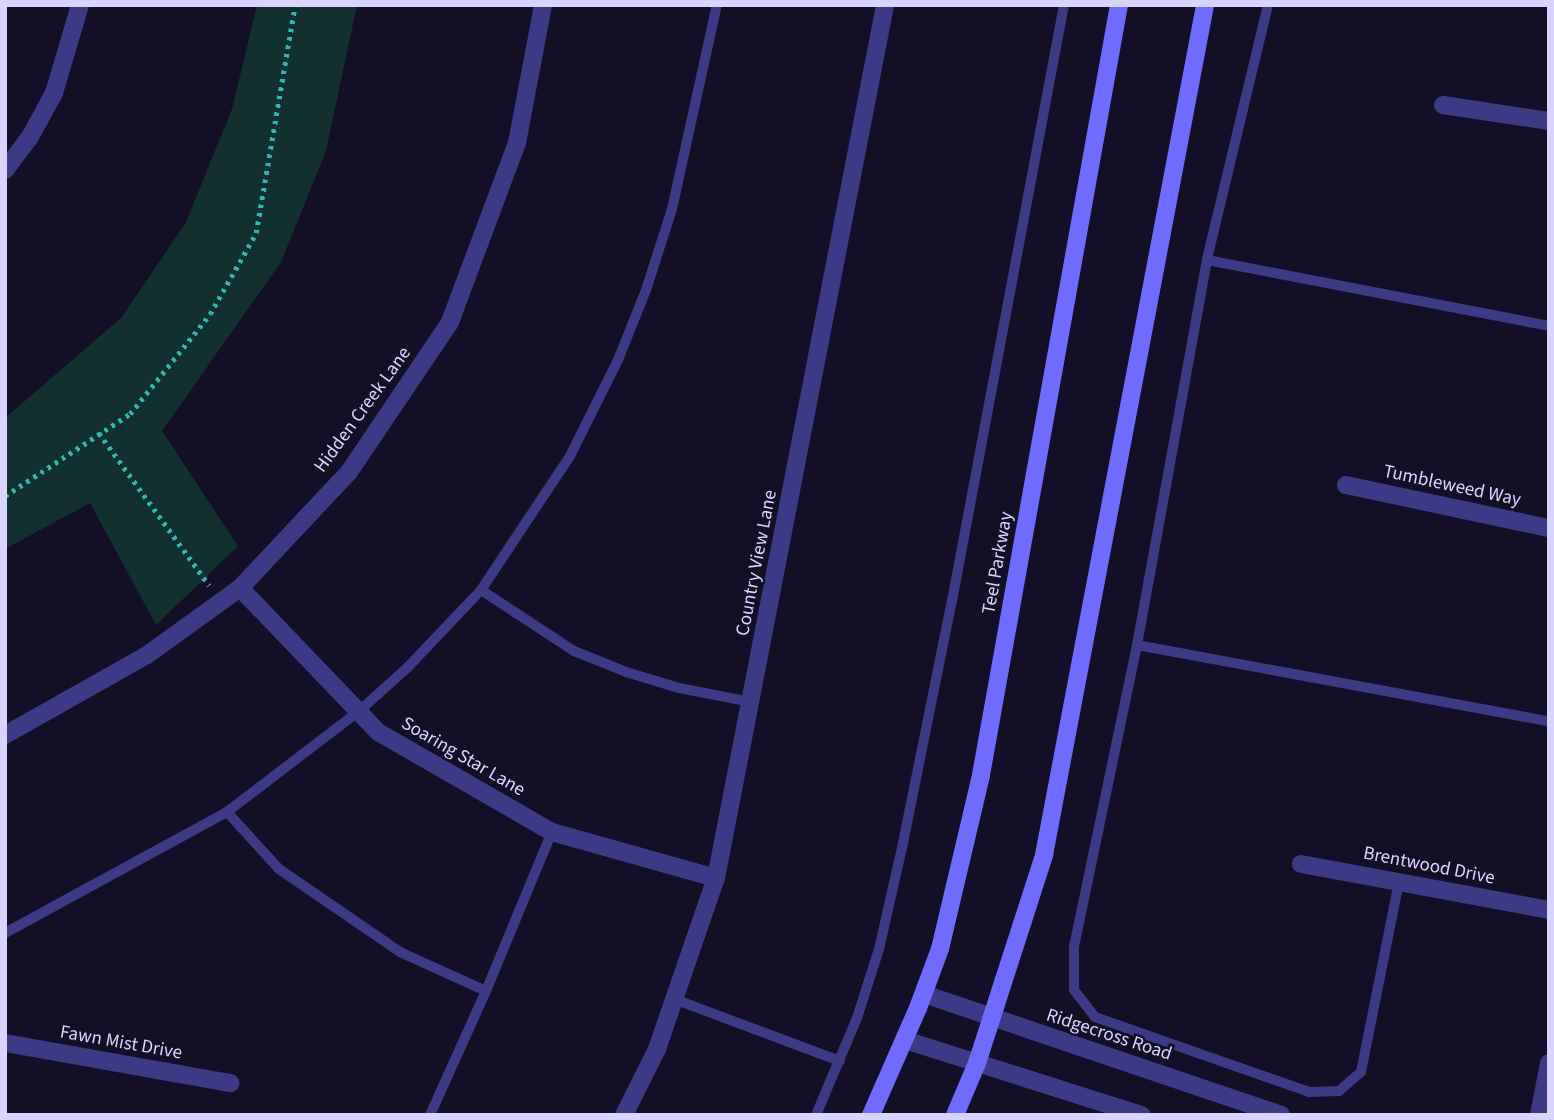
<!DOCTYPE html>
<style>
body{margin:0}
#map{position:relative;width:1554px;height:1120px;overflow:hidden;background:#130f26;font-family:"Source Sans 3",sans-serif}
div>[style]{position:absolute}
.green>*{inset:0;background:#12302f}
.path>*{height:4.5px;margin-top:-2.25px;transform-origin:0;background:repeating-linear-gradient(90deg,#2fb8b0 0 3.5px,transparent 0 8.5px)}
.service>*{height:10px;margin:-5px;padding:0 5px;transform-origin:5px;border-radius:5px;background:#3d3a85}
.minor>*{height:18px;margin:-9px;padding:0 9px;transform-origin:9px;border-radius:9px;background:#3d3a85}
.secondary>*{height:18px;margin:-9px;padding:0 9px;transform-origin:9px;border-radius:9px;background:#6f6bff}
span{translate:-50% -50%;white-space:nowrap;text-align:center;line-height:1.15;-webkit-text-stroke:5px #130f26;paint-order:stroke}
.street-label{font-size:19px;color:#d9d4ff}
.frame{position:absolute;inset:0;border:7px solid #d9d4ff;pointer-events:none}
</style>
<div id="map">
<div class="green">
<i style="clip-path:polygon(257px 5px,357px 5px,326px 151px,281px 262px,162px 431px,238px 546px,156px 625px,90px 503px,5px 549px,5px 418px,122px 317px,186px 222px,232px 109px)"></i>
</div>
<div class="path">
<i style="left:99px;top:433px;width:188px;rotate:54.1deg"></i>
<i style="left:5px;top:496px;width:149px;rotate:-33.3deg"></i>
<i style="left:130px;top:414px;width:128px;rotate:-51.3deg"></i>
<i style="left:210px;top:314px;width:93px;rotate:-60.4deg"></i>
<i style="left:256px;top:233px;width:231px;rotate:-80.3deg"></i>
</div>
<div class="service">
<i style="left:1268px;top:5px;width:262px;rotate:103.5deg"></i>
<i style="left:1207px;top:260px;width:391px;rotate:100.3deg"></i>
<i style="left:1137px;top:645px;width:308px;rotate:101.8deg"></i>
<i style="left:1074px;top:946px;width:44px;rotate:90deg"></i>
<i style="left:1074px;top:990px;width:34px;rotate:52deg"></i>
<i style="left:1095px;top:1017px;width:227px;rotate:19.3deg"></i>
<i style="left:1309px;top:1092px;width:30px;rotate:-2deg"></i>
<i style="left:1339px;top:1091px;width:29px;rotate:-41deg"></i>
<i style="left:1361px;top:1072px;width:194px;rotate:-78.7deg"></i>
<i style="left:1207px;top:260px;width:348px;rotate:10.9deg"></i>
<i style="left:481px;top:590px;width:111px;rotate:33.3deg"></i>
<i style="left:574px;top:651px;width:56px;rotate:22deg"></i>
<i style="left:626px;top:672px;width:55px;rotate:16.8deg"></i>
<i style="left:679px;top:688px;width:73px;rotate:11deg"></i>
<i style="left:1137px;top:645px;width:419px;rotate:10.5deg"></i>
<i style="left:227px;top:812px;width:77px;rotate:47.6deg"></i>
<i style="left:279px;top:869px;width:147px;rotate:34.4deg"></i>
<i style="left:400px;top:952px;width:94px;rotate:24.4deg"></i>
<i style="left:5px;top:933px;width:253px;rotate:-28.6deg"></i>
<i style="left:227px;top:812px;width:165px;rotate:-37.4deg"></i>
<i style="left:358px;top:712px;width:67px;rotate:-42deg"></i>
<i style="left:408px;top:667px;width:106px;rotate:-46.5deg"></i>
<i style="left:481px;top:590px;width:161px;rotate:-56.4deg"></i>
<i style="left:570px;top:456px;width:107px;rotate:-63.4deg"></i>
<i style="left:618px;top:360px;width:75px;rotate:-68.2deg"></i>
<i style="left:646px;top:290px;width:85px;rotate:-72.2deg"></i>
<i style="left:672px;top:209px;width:209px;rotate:-77.6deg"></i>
<i style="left:674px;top:999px;width:177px;rotate:20.5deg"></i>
<i style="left:430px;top:1115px;width:136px;rotate:-65.7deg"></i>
<i style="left:486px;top:991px;width:172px;rotate:-67.5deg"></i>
<i style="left:816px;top:1115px;width:105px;rotate:-67.1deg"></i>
<i style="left:857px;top:1018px;width:72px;rotate:-72.3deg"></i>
<i style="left:879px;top:949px;width:109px;rotate:-77.2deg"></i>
<i style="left:903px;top:843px;width:247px;rotate:-78.6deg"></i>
<i style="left:952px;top:601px;width:606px;rotate:-79.36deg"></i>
</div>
<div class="minor">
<i style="left:1443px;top:105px;width:107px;rotate:8.6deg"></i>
<i style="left:5px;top:170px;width:41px;rotate:-52.9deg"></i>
<i style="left:30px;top:137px;width:50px;rotate:-61.4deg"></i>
<i style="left:54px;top:93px;width:92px;rotate:-73.5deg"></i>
<i style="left:1346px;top:485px;width:208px;rotate:12deg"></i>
<i style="left:240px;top:588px;width:199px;rotate:46.2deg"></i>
<i style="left:378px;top:732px;width:201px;rotate:29.9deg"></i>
<i style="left:552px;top:832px;width:170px;rotate:15.7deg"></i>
<i style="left:5px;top:735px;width:163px;rotate:-29.4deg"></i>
<i style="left:147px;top:655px;width:115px;rotate:-35.8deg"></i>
<i style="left:240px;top:588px;width:159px;rotate:-46.8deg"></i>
<i style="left:349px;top:472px;width:181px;rotate:-56deg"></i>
<i style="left:450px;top:322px;width:191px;rotate:-69.5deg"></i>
<i style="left:517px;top:143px;width:140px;rotate:-79.3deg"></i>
<i style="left:1301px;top:864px;width:252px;rotate:10.5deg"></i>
<i style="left:924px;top:994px;width:377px;rotate:18.7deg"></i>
<i style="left:905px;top:1040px;width:248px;rotate:17.6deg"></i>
<i style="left:5px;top:1043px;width:229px;rotate:10.1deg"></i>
<i style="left:624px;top:1115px;width:74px;rotate:-63.4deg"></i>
<i style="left:657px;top:1049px;width:181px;rotate:-71deg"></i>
<i style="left:716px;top:878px;width:889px;rotate:-79.04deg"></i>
<i style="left:1539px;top:1115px;width:53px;rotate:-79.1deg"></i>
</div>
<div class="secondary">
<i style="left:871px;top:1115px;width:117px;rotate:-66.3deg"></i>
<i style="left:918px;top:1008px;width:63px;rotate:-69.6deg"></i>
<i style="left:940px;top:949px;width:179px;rotate:-76.7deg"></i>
<i style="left:981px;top:775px;width:782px;rotate:-79.84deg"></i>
<i style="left:955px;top:1115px;width:56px;rotate:-67.1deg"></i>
<i style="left:977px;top:1063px;width:219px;rotate:-72.1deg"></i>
<i style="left:1044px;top:855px;width:865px;rotate:-79.27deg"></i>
</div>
<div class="street-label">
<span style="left:363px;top:410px;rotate:-54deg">Hidden Creek Lane</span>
<span style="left:1452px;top:486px;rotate:12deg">Tumbleweed Way</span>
<span style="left:757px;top:563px;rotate:-79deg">Country View Lane</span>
<span style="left:998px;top:563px;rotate:-80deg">Teel Parkway</span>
<span style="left:463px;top:757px;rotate:30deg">Soaring Star Lane</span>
<span style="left:1429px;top:866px;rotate:11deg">Brentwood Drive</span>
<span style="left:1109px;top:1035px;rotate:18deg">Ridgecross Road</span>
<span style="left:121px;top:1043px;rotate:10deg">Fawn Mist Drive</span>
</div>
<div class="frame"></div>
</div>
